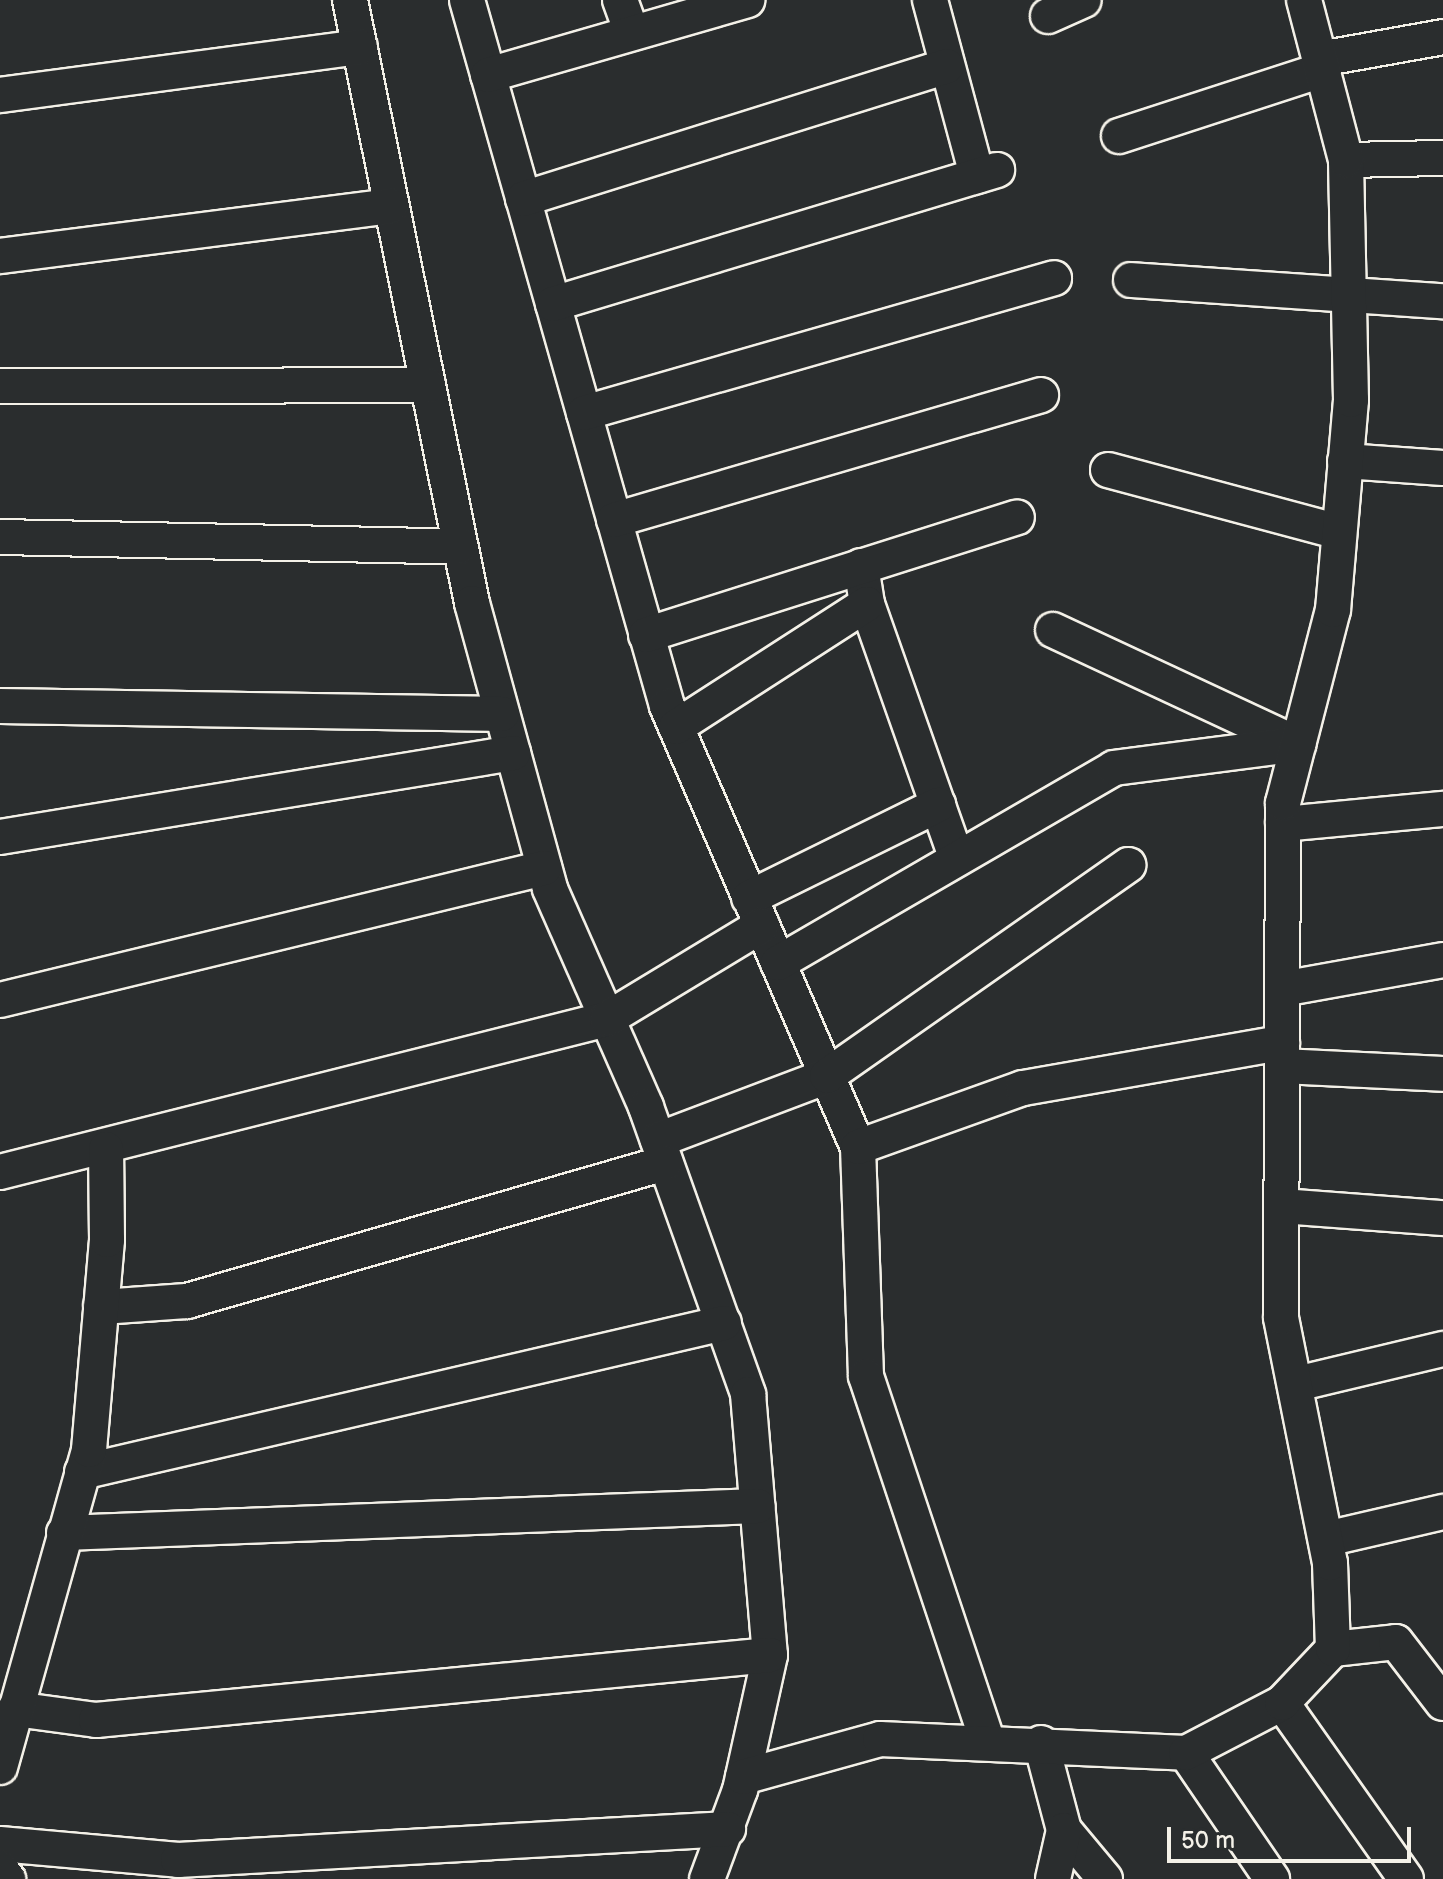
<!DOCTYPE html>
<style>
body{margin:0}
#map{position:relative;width:1443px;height:1879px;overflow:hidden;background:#2a2d2e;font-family:"Balsamiq Sans",sans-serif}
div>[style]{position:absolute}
.roads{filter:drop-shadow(2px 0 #f4f1e8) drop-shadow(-2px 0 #f4f1e8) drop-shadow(0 2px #f4f1e8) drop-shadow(0 -2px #f4f1e8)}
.minor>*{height:34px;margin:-17px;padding:0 17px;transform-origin:17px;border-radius:17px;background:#2a2d2e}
span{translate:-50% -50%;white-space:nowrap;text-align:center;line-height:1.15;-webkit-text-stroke:6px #2a2d2e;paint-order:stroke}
.scale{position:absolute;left:1167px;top:1827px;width:244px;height:36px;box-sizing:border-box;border:4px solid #f4f1e8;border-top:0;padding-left:10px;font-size:24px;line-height:28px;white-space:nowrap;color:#f4f1e8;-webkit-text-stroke:6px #2a2d2e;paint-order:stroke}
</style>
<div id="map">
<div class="roads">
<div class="minor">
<i style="left:350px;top:0;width:615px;rotate:78.56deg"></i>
<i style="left:472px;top:603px;width:296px;rotate:74.7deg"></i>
<i style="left:550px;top:889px;width:238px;rotate:66.2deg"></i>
<i style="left:646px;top:1107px;width:305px;rotate:70.4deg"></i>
<i style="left:748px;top:1394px;width:262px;rotate:85.2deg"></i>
<i style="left:770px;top:1655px;width:138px;rotate:102.5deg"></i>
<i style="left:740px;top:1790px;width:95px;rotate:110.3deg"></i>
<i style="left:467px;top:0;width:734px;rotate:74.18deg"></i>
<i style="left:667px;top:706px;width:481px;rotate:66.6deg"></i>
<i style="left:858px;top:1147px;width:229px;rotate:88deg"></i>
<i style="left:866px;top:1376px;width:384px;rotate:71.6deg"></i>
<i style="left:620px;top:0;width:35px;rotate:70deg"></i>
<i style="left:930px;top:0;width:182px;rotate:75deg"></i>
<i style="left:1048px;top:16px;width:39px;rotate:-24deg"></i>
<i style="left:1320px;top:59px;width:125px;rotate:-10.1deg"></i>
<i style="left:488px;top:75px;width:270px;rotate:-16.1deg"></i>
<i style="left:0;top:95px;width:363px;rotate:-7.6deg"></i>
<i style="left:1119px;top:136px;width:213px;rotate:-18deg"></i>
<i style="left:1346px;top:160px;width:97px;rotate:-1.2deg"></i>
<i style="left:523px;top:199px;width:444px;rotate:-17.4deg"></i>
<i style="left:0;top:256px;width:394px;rotate:-7.3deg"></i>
<i style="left:1131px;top:280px;width:313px;rotate:3.9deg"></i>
<i style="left:553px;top:304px;width:464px;rotate:-16.8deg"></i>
<i style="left:0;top:386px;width:428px;rotate:-0.1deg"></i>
<i style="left:584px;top:413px;width:489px;rotate:-16deg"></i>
<i style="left:1345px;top:461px;width:98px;rotate:4.1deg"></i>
<i style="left:1108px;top:470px;width:239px;rotate:15deg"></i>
<i style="left:614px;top:520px;width:445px;rotate:-16.3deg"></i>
<i style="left:0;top:537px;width:460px;rotate:1.2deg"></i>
<i style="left:861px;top:566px;width:38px;rotate:81deg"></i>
<i style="left:867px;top:604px;width:270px;rotate:70.6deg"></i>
<i style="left:1053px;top:630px;width:270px;rotate:25deg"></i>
<i style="left:646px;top:635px;width:389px;rotate:-17.6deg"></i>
<i style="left:0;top:706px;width:502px;rotate:0.91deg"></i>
<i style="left:676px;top:727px;width:227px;rotate:-32.8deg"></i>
<i style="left:1283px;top:824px;width:161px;rotate:-5.4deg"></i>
<i style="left:0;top:837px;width:520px;rotate:-9.3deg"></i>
<i style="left:749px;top:898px;width:211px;rotate:-26.2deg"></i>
<i style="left:778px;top:963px;width:388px;rotate:-30.1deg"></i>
<i style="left:1114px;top:768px;width:186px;rotate:-7.4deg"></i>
<i style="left:1282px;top:989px;width:164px;rotate:-10.2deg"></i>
<i style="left:0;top:1000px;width:560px;rotate:-13.64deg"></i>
<i style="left:1282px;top:1066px;width:161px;rotate:2.8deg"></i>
<i style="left:658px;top:1140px;width:181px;rotate:-20.7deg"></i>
<i style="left:827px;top:1076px;width:368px;rotate:-35deg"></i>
<i style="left:858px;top:1147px;width:175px;rotate:-19.7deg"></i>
<i style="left:1023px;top:1088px;width:263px;rotate:-9.9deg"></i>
<i style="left:0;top:1172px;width:626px;rotate:-14.15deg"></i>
<i style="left:607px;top:1019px;width:181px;rotate:-31.2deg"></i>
<i style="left:1282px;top:1206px;width:161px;rotate:4.3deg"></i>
<i style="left:101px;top:1307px;width:86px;rotate:-4deg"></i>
<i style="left:187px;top:1301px;width:498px;rotate:-16.1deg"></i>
<i style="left:1296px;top:1384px;width:151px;rotate:-13.4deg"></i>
<i style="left:82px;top:1472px;width:659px;rotate:-13.07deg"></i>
<i style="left:64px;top:1533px;width:694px;rotate:-2.23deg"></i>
<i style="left:1326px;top:1539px;width:120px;rotate:-13deg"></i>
<i style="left:1333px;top:1649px;width:63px;rotate:-6.3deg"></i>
<i style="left:1396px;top:1642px;width:77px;rotate:52.4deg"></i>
<i style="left:1282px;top:1703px;width:215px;rotate:54.8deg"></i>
<i style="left:15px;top:1709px;width:82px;rotate:7.7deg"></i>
<i style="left:96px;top:1720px;width:677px;rotate:-5.51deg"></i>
<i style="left:1041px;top:1743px;width:90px;rotate:75.2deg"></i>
<i style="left:1064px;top:1830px;width:64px;rotate:50.1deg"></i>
<i style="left:1186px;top:1753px;width:153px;rotate:55.7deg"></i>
<i style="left:0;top:1767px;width:329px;rotate:-74.3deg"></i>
<i style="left:89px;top:1450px;width:211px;rotate:-85.1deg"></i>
<i style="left:107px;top:1240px;width:91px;rotate:-90.6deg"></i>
<i style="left:743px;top:1777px;width:142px;rotate:-15.5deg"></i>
<i style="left:880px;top:1739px;width:306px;rotate:2.6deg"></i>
<i style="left:1186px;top:1753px;width:108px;rotate:-27.5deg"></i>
<i style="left:1282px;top:1703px;width:74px;rotate:-46.6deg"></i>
<i style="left:1333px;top:1649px;width:86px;rotate:-92deg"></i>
<i style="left:1330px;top:1563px;width:251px;rotate:-101.3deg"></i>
<i style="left:1281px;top:1317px;width:514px;rotate:-89.78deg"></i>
<i style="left:1283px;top:803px;width:199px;rotate:-75.5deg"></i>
<i style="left:1333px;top:610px;width:211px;rotate:-85.1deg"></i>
<i style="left:1351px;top:400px;width:240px;rotate:-91.2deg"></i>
<i style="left:1346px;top:160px;width:165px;rotate:-104.7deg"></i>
<i style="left:0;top:1844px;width:179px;rotate:5.1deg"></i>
<i style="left:178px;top:1860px;width:551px;rotate:-3.23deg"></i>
<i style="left:0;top:1868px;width:14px;rotate:54deg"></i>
<i style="left:1053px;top:1879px;width:50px;rotate:-77.3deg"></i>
</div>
</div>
<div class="scale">50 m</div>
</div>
